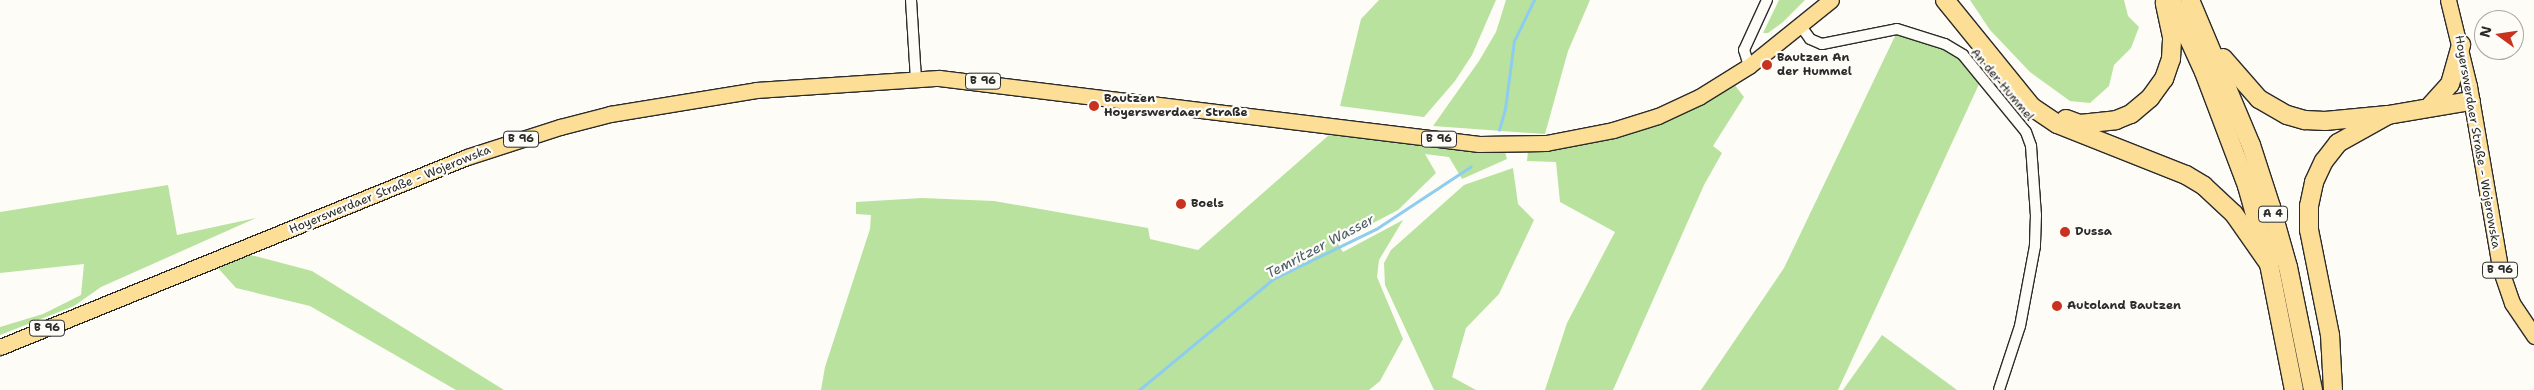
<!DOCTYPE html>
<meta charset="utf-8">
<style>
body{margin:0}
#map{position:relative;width:2534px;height:390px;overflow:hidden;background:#fdfcf7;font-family:"Shantell Sans",sans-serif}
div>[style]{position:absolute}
.green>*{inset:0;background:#b9e29e}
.stream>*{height:2.5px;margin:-1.25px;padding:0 1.25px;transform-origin:1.25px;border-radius:1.25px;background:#8ecdef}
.roads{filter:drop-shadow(1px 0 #2b2b2b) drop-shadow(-1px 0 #2b2b2b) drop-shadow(0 1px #2b2b2b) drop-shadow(0 -1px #2b2b2b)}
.street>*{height:10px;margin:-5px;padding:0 5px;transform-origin:5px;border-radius:5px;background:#fdfcf7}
.primary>*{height:15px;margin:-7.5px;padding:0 7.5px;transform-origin:7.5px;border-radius:7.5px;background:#fdde96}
.highway>*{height:18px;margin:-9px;padding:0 9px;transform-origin:9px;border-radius:9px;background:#fdde96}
.dots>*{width:14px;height:14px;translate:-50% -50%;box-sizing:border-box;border:2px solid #fdfcf7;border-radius:50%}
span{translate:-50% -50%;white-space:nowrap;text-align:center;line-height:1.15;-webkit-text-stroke:4.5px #fdfcf7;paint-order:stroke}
.shield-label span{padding:1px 4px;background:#fdfcf7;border:1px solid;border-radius:4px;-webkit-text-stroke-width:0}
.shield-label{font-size:11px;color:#2b2b2b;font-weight:700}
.poi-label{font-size:12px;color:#2b2b2b;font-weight:700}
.left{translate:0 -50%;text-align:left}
.street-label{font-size:12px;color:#2b2b2b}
.water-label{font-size:14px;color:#495c66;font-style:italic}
.north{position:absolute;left:2474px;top:10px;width:50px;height:50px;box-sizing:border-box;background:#fdfcf7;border:1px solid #a9a8a5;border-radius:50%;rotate:284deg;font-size:14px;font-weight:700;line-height:20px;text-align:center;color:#2b2b2b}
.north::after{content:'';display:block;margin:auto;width:18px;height:22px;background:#c8321e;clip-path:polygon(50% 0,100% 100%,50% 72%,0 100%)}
</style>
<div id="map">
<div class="green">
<i style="clip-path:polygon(1379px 0,1496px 0,1472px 55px,1455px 81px,1424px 117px,1340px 106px,1361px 19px)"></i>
<i style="clip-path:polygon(1506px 0,1590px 0,1568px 51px,1545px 134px,1433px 126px,1479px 61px,1496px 32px)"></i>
<i style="clip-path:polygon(1779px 0,1805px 0,1783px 22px,1768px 33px,1763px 33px)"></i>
<i style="clip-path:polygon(1970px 0,2124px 0,2128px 16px,2139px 27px,2131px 48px,2114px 65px,2109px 86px,2090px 103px,2070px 101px,2030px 72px,1990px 30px)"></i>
<i style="clip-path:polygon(1896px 34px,1942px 46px,1958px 56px,1980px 82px,1838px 390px,1701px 390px,1784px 268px)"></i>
<i style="clip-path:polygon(1734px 84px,1744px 97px,1713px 146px,1722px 153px,1704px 185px,1613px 390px,1545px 390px,1567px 323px,1615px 232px,1560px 202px,1556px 162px,1527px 161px,1528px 151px,1587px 142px,1665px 119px)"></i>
<i style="clip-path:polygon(1329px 135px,1505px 152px,1507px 159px,1462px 179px,1449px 157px,1425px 154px,1436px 173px,1398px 210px,1337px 242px,1343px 252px,1403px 220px,1379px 260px,1377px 277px,1403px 339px,1380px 381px,1369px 390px,821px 390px,825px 367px,870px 229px,871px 215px,856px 214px,856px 202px,922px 198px,994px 201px,1148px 228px,1150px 239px,1198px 250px)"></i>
<i style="clip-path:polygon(1513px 168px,1518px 204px,1534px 220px,1499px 294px,1466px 328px,1452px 377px,1476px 390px,1434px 390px,1385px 285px,1384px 263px,1391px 250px,1464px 185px)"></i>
<i style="clip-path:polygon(168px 185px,177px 235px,256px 218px,101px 287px,74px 306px,0 335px,0 327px,43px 314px,81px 295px,84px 264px,0 273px,0 212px)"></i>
<i style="clip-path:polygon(243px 253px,312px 271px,504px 390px,456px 390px,310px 306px,236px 288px,218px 268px)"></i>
<i style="clip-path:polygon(1882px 335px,1957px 390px,1843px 390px)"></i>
</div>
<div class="stream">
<i style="left:1499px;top:130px;width:22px;rotate:-74deg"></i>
<i style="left:1505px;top:109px;width:69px;rotate:-82.5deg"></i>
<i style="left:1514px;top:41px;width:46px;rotate:-64deg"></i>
<i style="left:1139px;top:390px;width:174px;rotate:-39.6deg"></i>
<i style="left:1273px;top:279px;width:114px;rotate:-25.9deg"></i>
<i style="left:1376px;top:229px;width:113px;rotate:-33.4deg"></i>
</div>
<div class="roads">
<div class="street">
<i style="left:911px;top:0;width:79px;rotate:86.4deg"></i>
<i style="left:1800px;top:25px;width:17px;rotate:54deg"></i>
<i style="left:1810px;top:39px;width:13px;rotate:23deg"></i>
<i style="left:1822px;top:44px;width:76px;rotate:-11.3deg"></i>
<i style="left:1897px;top:29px;width:50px;rotate:17.4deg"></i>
<i style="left:1945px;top:44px;width:21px;rotate:31deg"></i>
<i style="left:1963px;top:55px;width:99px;rotate:50.7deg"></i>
<i style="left:2026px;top:132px;width:15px;rotate:70deg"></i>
<i style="left:2031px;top:146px;width:69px;rotate:85.9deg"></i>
<i style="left:2036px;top:215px;width:31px;rotate:92deg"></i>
<i style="left:2035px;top:246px;width:81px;rotate:100.6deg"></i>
<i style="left:2020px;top:326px;width:67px;rotate:108.2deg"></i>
<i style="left:1749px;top:66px;width:17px;rotate:-107deg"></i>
<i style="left:1744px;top:50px;width:55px;rotate:-65.3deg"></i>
</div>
<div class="primary">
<i style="left:2448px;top:0;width:89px;rotate:76.3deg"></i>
<i style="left:2469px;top:86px;width:185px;rotate:80.3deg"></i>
<i style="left:2500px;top:268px;width:37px;rotate:71deg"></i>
<i style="left:2512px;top:303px;width:40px;rotate:56deg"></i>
<i style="left:0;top:347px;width:504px;rotate:-22.14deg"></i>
<i style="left:467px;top:157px;width:98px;rotate:-17.9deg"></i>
<i style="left:560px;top:127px;width:52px;rotate:-14.6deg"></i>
<i style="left:610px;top:114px;width:148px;rotate:-9.3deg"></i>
<i style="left:756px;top:90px;width:183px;rotate:-3.8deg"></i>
<i style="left:939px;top:78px;width:544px;rotate:6.97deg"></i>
<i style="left:1479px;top:144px;width:67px;rotate:-0.9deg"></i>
<i style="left:1546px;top:143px;width:68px;rotate:-11deg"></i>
<i style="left:1613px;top:130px;width:47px;rotate:-17.3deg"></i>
<i style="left:1658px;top:116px;width:45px;rotate:-24.9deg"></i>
<i style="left:1699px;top:97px;width:59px;rotate:-31.8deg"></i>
<i style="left:1749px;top:66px;width:105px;rotate:-38.8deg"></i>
</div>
<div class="highway">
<i style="left:1945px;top:0;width:138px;rotate:50.9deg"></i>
<i style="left:2032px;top:107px;width:30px;rotate:34deg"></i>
<i style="left:2057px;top:124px;width:139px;rotate:21.6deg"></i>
<i style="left:2186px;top:175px;width:21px;rotate:31deg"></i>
<i style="left:2204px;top:186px;width:41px;rotate:43deg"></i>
<i style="left:2234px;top:214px;width:61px;rotate:55deg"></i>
<i style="left:2171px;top:0;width:79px;rotate:65.4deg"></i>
<i style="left:2204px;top:72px;width:122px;rotate:69.3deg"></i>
<i style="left:2247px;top:186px;width:81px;rotate:74.2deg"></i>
<i style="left:2269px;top:264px;width:128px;rotate:78.8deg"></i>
<i style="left:2190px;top:0;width:157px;rotate:67.2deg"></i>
<i style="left:2251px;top:145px;width:65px;rotate:72.1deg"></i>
<i style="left:2271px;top:207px;width:62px;rotate:74.2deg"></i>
<i style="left:2288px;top:267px;width:126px;rotate:78.5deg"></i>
<i style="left:2223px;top:58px;width:55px;rotate:48.7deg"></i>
<i style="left:2259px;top:99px;width:32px;rotate:30deg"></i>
<i style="left:2287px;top:115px;width:19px;rotate:16deg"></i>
<i style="left:2305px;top:120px;width:20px;rotate:3deg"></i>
<i style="left:2325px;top:121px;width:63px;rotate:-5.4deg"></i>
<i style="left:2388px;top:115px;width:84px;rotate:-9.6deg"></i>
<i style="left:2431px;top:105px;width:28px;rotate:-48deg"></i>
<i style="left:2450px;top:84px;width:41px;rotate:-74.2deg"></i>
<i style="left:2066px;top:119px;width:15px;rotate:20deg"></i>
<i style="left:2080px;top:124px;width:36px;rotate:-6deg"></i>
<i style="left:2116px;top:120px;width:16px;rotate:-22deg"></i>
<i style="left:2131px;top:114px;width:25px;rotate:-40deg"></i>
<i style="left:2150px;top:98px;width:24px;rotate:-54deg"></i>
<i style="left:2164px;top:79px;width:21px;rotate:-71deg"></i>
<i style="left:2171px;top:59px;width:22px;rotate:-87deg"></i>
<i style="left:2172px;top:37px;width:35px;rotate:-102deg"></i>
<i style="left:2333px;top:390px;width:55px;rotate:-93.1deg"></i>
<i style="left:2330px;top:335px;width:107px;rotate:-101.3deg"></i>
<i style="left:2309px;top:230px;width:24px;rotate:-90deg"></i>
<i style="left:2309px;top:206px;width:25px;rotate:-78deg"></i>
<i style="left:2314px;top:182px;width:23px;rotate:-65deg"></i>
<i style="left:2324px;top:161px;width:23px;rotate:-52deg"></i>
<i style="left:2338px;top:143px;width:57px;rotate:-29.2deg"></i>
</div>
</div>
<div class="dots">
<i style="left:1767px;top:65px;background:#c8321e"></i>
<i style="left:1094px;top:106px;background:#c8321e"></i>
<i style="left:1181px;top:204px;background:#c8321e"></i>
<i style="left:2065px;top:232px;background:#c8321e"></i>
<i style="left:2057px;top:306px;background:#c8321e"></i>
</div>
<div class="shield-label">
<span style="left:983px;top:81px">B 96</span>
<span style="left:521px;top:139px">B 96</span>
<span style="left:1439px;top:139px">B 96</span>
<span style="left:2273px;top:214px">A 4</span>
<span style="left:2500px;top:270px">B 96</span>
<span style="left:47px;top:328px">B 96</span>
</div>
<div class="poi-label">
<span class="left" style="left:1777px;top:65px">Bautzen An<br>der Hummel</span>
<span class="left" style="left:1104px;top:106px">Bautzen<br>Hoyerswerdaer Straße</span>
<span class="left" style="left:1191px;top:204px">Boels</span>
<span class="left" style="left:2075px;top:232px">Dussa</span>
<span class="left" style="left:2067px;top:306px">Autoland Bautzen</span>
</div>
<div class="street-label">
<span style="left:2002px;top:85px;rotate:50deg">An der Hummel</span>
<span style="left:2477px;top:142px;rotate:80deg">Hoyerswerdaer Straße - Wojerowska</span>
<span style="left:390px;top:190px;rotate:-22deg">Hoyerswerdaer Straße - Wojerowska</span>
</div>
<div class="water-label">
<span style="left:1320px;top:246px;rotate:-28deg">Temritzer Wasser</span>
</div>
<div class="north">N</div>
</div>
